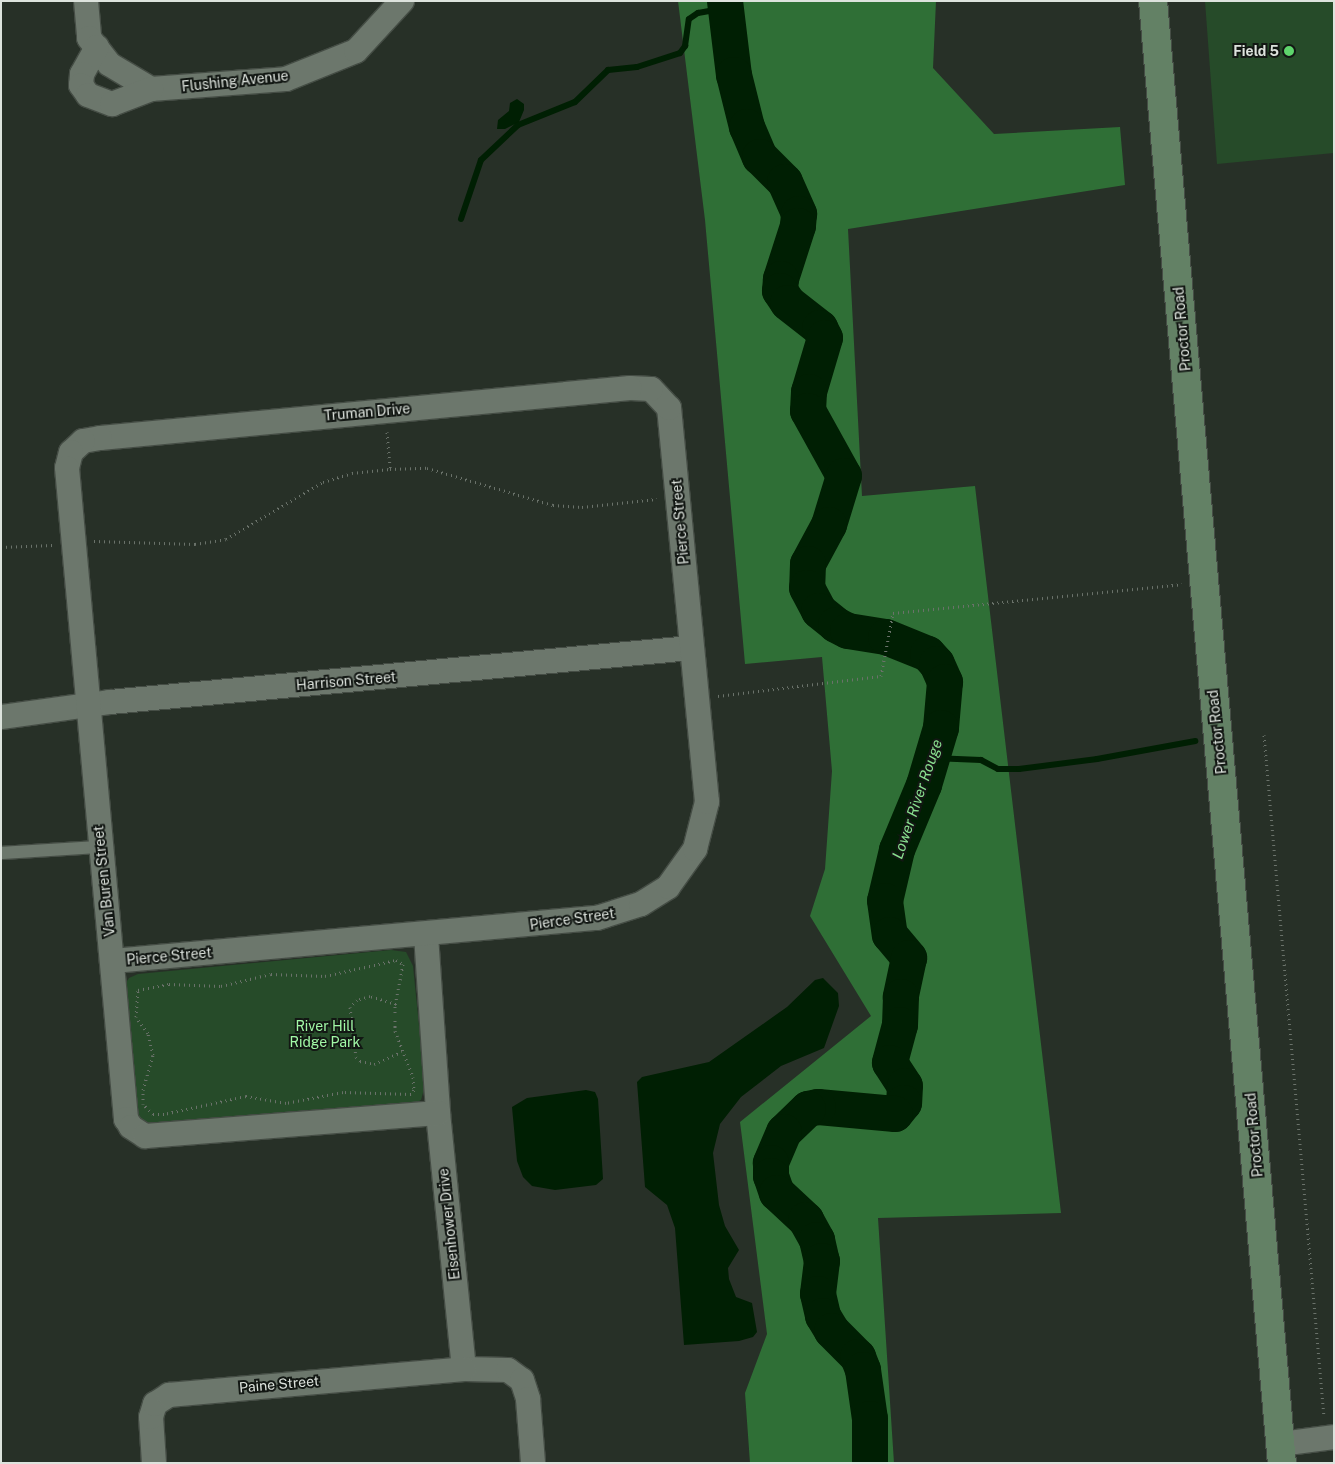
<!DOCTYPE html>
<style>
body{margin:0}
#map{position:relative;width:1335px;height:1464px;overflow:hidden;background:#273027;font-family:"Public Sans",sans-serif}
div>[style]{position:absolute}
.green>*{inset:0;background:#264b29}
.forest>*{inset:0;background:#2f6f36}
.water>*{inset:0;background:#001f03}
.stream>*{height:6px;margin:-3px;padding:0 3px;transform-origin:3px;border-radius:3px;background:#001f03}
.river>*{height:36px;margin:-18px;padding:0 18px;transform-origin:18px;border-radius:18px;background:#001f03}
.path>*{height:3px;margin-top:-1.5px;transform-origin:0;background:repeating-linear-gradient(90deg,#6a726a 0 1px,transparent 0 5px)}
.roads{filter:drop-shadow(1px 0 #454d45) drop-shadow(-1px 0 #454d45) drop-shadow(0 1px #454d45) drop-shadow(0 -1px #454d45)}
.lane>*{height:12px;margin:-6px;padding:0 6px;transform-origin:6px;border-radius:6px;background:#6c776c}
.street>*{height:24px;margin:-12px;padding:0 12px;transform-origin:12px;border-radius:12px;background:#6c776c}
.secondary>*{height:28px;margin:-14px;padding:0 14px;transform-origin:14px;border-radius:14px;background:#638165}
.dots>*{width:14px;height:14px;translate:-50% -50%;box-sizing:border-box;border:2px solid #121713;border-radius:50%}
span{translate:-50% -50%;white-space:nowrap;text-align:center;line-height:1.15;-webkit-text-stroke:4px #121713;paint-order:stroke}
.poi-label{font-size:14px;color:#dde3dd;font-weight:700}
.right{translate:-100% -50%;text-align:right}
.street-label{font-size:14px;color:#dde3dd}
.park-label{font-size:14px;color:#a1f8a6}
.water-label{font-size:15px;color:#89df8f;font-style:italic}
.frame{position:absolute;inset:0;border:2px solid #dde3dd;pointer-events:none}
</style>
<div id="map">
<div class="green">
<i style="clip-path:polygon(1205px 1px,1334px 1px,1334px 153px,1217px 164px)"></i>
<i style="clip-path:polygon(391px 950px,406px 952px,413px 966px,425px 1085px,421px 1100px,415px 1103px,146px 1125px,135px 1117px,124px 986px,129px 978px,138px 974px)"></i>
</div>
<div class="forest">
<i style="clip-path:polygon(678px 1px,936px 1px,933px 68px,994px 134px,1120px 127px,1125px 185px,848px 229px,862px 496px,975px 486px,1061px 1213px,878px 1218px,894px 1463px,750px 1463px,745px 1393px,767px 1334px,740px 1122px,871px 1016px,810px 916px,825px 869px,832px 771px,822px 657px,745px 664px,705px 220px)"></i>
</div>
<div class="water">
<i style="clip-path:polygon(517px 99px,524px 104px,524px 110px,519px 122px,505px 129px,497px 129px,498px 120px,509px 111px,510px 103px)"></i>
<i style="clip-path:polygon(823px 978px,838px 993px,839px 1006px,824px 1048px,781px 1066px,741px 1097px,720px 1124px,713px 1153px,719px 1205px,725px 1226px,739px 1250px,728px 1268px,729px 1279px,736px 1297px,752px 1303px,757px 1332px,753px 1337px,739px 1341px,684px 1345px,675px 1228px,667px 1205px,645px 1187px,637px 1082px,642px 1077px,709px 1062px,787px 1007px,815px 980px)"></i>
<i style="clip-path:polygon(586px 1090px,595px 1092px,598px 1099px,603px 1179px,596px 1185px,555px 1190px,532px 1186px,523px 1177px,517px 1161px,512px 1107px,527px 1098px)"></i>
</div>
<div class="stream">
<i style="left:461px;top:219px;width:62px;rotate:-71.3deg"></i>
<i style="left:481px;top:160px;width:51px;rotate:-43.4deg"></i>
<i style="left:518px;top:125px;width:61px;rotate:-22deg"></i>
<i style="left:575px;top:102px;width:46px;rotate:-44.1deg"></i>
<i style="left:608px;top:70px;width:29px;rotate:-6deg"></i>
<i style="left:637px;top:67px;width:45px;rotate:-18deg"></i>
<i style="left:680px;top:53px;width:9px;rotate:-54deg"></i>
<i style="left:685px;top:46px;width:27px;rotate:-82deg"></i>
<i style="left:689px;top:19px;width:11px;rotate:-34deg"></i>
<i style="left:698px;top:13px;width:27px;rotate:-10deg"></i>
<i style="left:933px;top:758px;width:48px;rotate:2.4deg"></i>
<i style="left:981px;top:760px;width:19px;rotate:28deg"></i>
<i style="left:998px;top:769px;width:21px"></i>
<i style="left:1019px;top:769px;width:79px;rotate:-7.3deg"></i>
<i style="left:1097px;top:759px;width:100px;rotate:-10.4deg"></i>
</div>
<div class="river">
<i style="left:725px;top:1px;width:75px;rotate:83.1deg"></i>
<i style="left:734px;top:75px;width:54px;rotate:76deg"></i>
<i style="left:747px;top:127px;width:33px;rotate:67deg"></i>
<i style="left:760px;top:157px;width:35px;rotate:45deg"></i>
<i style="left:785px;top:182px;width:35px;rotate:66deg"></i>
<i style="left:799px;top:214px;width:12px;rotate:95deg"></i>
<i style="left:798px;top:226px;width:56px;rotate:107.8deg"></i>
<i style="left:781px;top:279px;width:12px;rotate:95deg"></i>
<i style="left:780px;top:291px;width:14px;rotate:56deg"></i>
<i style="left:788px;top:303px;width:41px;rotate:38deg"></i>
<i style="left:820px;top:328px;width:11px;rotate:63deg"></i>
<i style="left:825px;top:338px;width:56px;rotate:106.5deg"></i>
<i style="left:809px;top:392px;width:19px;rotate:93deg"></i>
<i style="left:808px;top:411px;width:74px;rotate:61deg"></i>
<i style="left:844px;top:476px;width:51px;rotate:107deg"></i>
<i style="left:829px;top:525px;width:44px;rotate:118.3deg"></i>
<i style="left:808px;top:564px;width:24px;rotate:92deg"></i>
<i style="left:807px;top:588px;width:26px;rotate:62deg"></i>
<i style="left:819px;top:611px;width:22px;rotate:39deg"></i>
<i style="left:836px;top:625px;width:13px;rotate:27deg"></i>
<i style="left:848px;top:631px;width:38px;rotate:9deg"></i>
<i style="left:886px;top:637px;width:45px;rotate:22deg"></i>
<i style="left:928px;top:654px;width:13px;rotate:48deg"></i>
<i style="left:937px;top:664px;width:20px;rotate:66deg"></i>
<i style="left:945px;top:682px;width:46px;rotate:95deg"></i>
<i style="left:941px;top:728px;width:59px;rotate:106.6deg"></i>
<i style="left:924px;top:785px;width:70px;rotate:112.6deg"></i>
<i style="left:897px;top:850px;width:52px;rotate:103.2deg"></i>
<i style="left:885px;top:901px;width:34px;rotate:82deg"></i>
<i style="left:890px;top:935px;width:30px;rotate:50deg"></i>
<i style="left:909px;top:958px;width:40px;rotate:102deg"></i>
<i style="left:901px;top:997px;width:28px;rotate:92deg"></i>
<i style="left:900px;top:1025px;width:39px;rotate:105deg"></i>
<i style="left:890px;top:1063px;width:27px;rotate:57deg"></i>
<i style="left:905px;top:1086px;width:17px;rotate:93deg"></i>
<i style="left:904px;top:1103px;width:14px;rotate:129deg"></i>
<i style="left:895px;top:1114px;width:77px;rotate:-174.8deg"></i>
<i style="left:818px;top:1107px;width:10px;rotate:169deg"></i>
<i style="left:808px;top:1109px;width:33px;rotate:136deg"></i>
<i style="left:784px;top:1132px;width:34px;rotate:113deg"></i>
<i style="left:771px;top:1163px;width:13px;rotate:90deg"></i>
<i style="left:771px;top:1176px;width:18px;rotate:71deg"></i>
<i style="left:777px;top:1193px;width:40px;rotate:43deg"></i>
<i style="left:806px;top:1220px;width:23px;rotate:61deg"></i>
<i style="left:817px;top:1240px;width:22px;rotate:77deg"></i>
<i style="left:822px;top:1261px;width:33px;rotate:97deg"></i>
<i style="left:818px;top:1294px;width:23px;rotate:77deg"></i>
<i style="left:823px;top:1316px;width:17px;rotate:59deg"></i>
<i style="left:832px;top:1331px;width:37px;rotate:45deg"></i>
<i style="left:858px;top:1357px;width:14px;rotate:69deg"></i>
<i style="left:863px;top:1370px;width:49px;rotate:81.9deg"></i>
<i style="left:870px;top:1419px;width:44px;rotate:90deg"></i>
</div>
<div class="path">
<i style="left:387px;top:432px;width:37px;rotate:85deg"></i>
<i style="left:94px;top:541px;width:101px;rotate:1.7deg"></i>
<i style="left:195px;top:544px;width:31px;rotate:-9deg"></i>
<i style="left:226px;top:539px;width:113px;rotate:-30.4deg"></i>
<i style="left:323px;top:482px;width:30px;rotate:-17deg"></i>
<i style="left:352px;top:473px;width:38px;rotate:-6deg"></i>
<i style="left:390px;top:469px;width:37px;rotate:-2deg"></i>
<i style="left:427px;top:468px;width:131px;rotate:16.4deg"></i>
<i style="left:553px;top:505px;width:29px;rotate:4deg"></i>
<i style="left:582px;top:507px;width:75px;rotate:-6.1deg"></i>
<i style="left:1px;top:547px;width:52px;rotate:-2.2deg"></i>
<i style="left:718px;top:696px;width:164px;rotate:-7deg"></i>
<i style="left:881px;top:676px;width:64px;rotate:-79.2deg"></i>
<i style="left:893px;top:613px;width:290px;rotate:-5.7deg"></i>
<i style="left:1264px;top:735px;width:685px;rotate:84.97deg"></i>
<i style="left:396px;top:960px;width:8px;rotate:30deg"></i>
<i style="left:403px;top:964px;width:43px;rotate:100.8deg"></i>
<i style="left:395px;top:1006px;width:25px;rotate:90deg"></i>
<i style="left:395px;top:1031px;width:49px;rotate:68.6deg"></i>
<i style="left:413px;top:1077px;width:13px;rotate:86deg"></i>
<i style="left:414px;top:1090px;width:5px;rotate:127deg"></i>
<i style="left:411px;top:1094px;width:68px;rotate:-178.3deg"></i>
<i style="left:343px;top:1092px;width:58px;rotate:169.1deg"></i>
<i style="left:286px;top:1103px;width:41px;rotate:-170.1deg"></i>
<i style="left:246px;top:1096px;width:84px;rotate:167.6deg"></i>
<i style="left:164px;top:1114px;width:11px;rotate:180deg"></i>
<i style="left:153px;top:1114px;width:14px;rotate:-135deg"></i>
<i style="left:143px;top:1104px;width:14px;rotate:-90deg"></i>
<i style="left:143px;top:1090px;width:36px;rotate:-74deg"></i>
<i style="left:153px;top:1055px;width:23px;rotate:-103deg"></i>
<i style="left:148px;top:1033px;width:20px;rotate:-127deg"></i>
<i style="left:136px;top:1017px;width:27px;rotate:-86deg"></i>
<i style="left:138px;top:990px;width:32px;rotate:-11deg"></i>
<i style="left:169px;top:984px;width:52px;rotate:2.2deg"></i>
<i style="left:221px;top:986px;width:51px;rotate:-13.5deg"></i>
<i style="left:271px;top:974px;width:54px;rotate:2.1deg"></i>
<i style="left:325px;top:976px;width:73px;rotate:-12.7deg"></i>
<i style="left:396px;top:1004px;width:27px;rotate:-163deg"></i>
<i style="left:370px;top:996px;width:14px;rotate:163deg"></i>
<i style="left:357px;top:1000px;width:10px;rotate:135deg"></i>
<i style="left:350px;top:1007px;width:50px;rotate:83.2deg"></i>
<i style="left:356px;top:1057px;width:6px;rotate:45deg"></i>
<i style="left:360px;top:1061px;width:14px;rotate:12deg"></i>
<i style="left:374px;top:1064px;width:30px;rotate:-24deg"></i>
</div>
<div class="roads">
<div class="lane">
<i style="left:1px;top:853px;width:99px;rotate:-3.5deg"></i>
</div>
<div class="street">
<i style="left:86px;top:1px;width:37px;rotate:85deg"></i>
<i style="left:89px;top:38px;width:33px;rotate:52deg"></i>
<i style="left:109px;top:64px;width:49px;rotate:30.8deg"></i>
<i style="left:151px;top:89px;width:135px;rotate:-4.2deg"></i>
<i style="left:286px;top:79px;width:75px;rotate:-21.8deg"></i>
<i style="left:356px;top:51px;width:68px;rotate:-47.4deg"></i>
<i style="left:97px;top:47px;width:31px;rotate:119deg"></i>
<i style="left:82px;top:74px;width:11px;rotate:95deg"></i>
<i style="left:81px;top:85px;width:12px;rotate:55deg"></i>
<i style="left:88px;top:95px;width:26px;rotate:21deg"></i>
<i style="left:112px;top:104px;width:42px;rotate:-21deg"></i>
<i style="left:1px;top:717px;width:110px;rotate:-7.8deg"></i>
<i style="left:110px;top:702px;width:584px;rotate:-5.31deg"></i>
<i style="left:426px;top:935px;width:178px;rotate:86.1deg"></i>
<i style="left:438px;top:1113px;width:257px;rotate:84.2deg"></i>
<i style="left:464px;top:1369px;width:44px;rotate:1.3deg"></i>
<i style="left:508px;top:1370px;width:17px;rotate:36deg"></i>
<i style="left:522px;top:1380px;width:20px;rotate:72deg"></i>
<i style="left:528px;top:1399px;width:64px;rotate:85.5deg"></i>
<i style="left:113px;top:961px;width:486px;rotate:-5.1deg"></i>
<i style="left:597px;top:918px;width:46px;rotate:-17.7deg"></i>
<i style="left:641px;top:904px;width:32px;rotate:-32deg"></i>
<i style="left:668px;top:887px;width:47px;rotate:-54.6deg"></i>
<i style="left:695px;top:849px;width:49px;rotate:-75.7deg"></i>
<i style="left:707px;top:802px;width:396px;rotate:-95.5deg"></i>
<i style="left:669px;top:408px;width:26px;rotate:-133deg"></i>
<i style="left:651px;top:389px;width:21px;rotate:-177deg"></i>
<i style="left:630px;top:388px;width:532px;rotate:174.61deg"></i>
<i style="left:100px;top:438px;width:17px;rotate:170deg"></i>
<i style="left:83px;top:441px;width:16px;rotate:137deg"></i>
<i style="left:71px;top:452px;width:16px;rotate:104deg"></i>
<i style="left:67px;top:468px;width:654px;rotate:84.82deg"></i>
<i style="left:126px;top:1119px;width:9px;rotate:58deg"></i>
<i style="left:131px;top:1127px;width:17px;rotate:33deg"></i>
<i style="left:145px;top:1136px;width:294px;rotate:-4.5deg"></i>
<i style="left:1280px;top:1444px;width:54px;rotate:-7.4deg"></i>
<i style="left:154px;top:1463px;width:46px;rotate:-93.7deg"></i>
<i style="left:151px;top:1417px;width:14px;rotate:-73deg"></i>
<i style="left:155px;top:1404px;width:17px;rotate:-33deg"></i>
<i style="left:169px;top:1395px;width:296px;rotate:-5deg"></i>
</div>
<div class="secondary">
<i style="left:1153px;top:1px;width:1468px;rotate:84.96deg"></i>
</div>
</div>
<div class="dots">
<i style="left:1289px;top:51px;background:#5ed56c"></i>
</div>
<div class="poi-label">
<span class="right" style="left:1279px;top:51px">Field 5</span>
</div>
<div class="street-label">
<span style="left:235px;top:81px;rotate:-6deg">Flushing Avenue</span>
<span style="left:1182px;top:329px;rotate:-95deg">Proctor Road</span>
<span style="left:367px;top:412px;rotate:-5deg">Truman Drive</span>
<span style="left:680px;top:522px;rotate:-95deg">Pierce Street</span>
<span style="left:346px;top:681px;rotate:-5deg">Harrison Street</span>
<span style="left:1217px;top:732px;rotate:-96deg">Proctor Road</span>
<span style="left:104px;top:881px;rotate:-96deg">Van Buren Street</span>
<span style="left:572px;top:919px;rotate:-8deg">Pierce Street</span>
<span style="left:169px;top:956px;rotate:-5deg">Pierce Street</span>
<span style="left:1254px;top:1135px;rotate:-95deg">Proctor Road</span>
<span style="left:449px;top:1224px;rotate:-96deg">Eisenhower Drive</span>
<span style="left:279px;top:1384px;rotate:-5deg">Paine Street</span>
</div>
<div class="park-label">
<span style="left:325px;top:1034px">River Hill<br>Ridge Park</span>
</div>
<div class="water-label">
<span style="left:917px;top:799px;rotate:-71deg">Lower River Rouge</span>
</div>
<div class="frame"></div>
</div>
